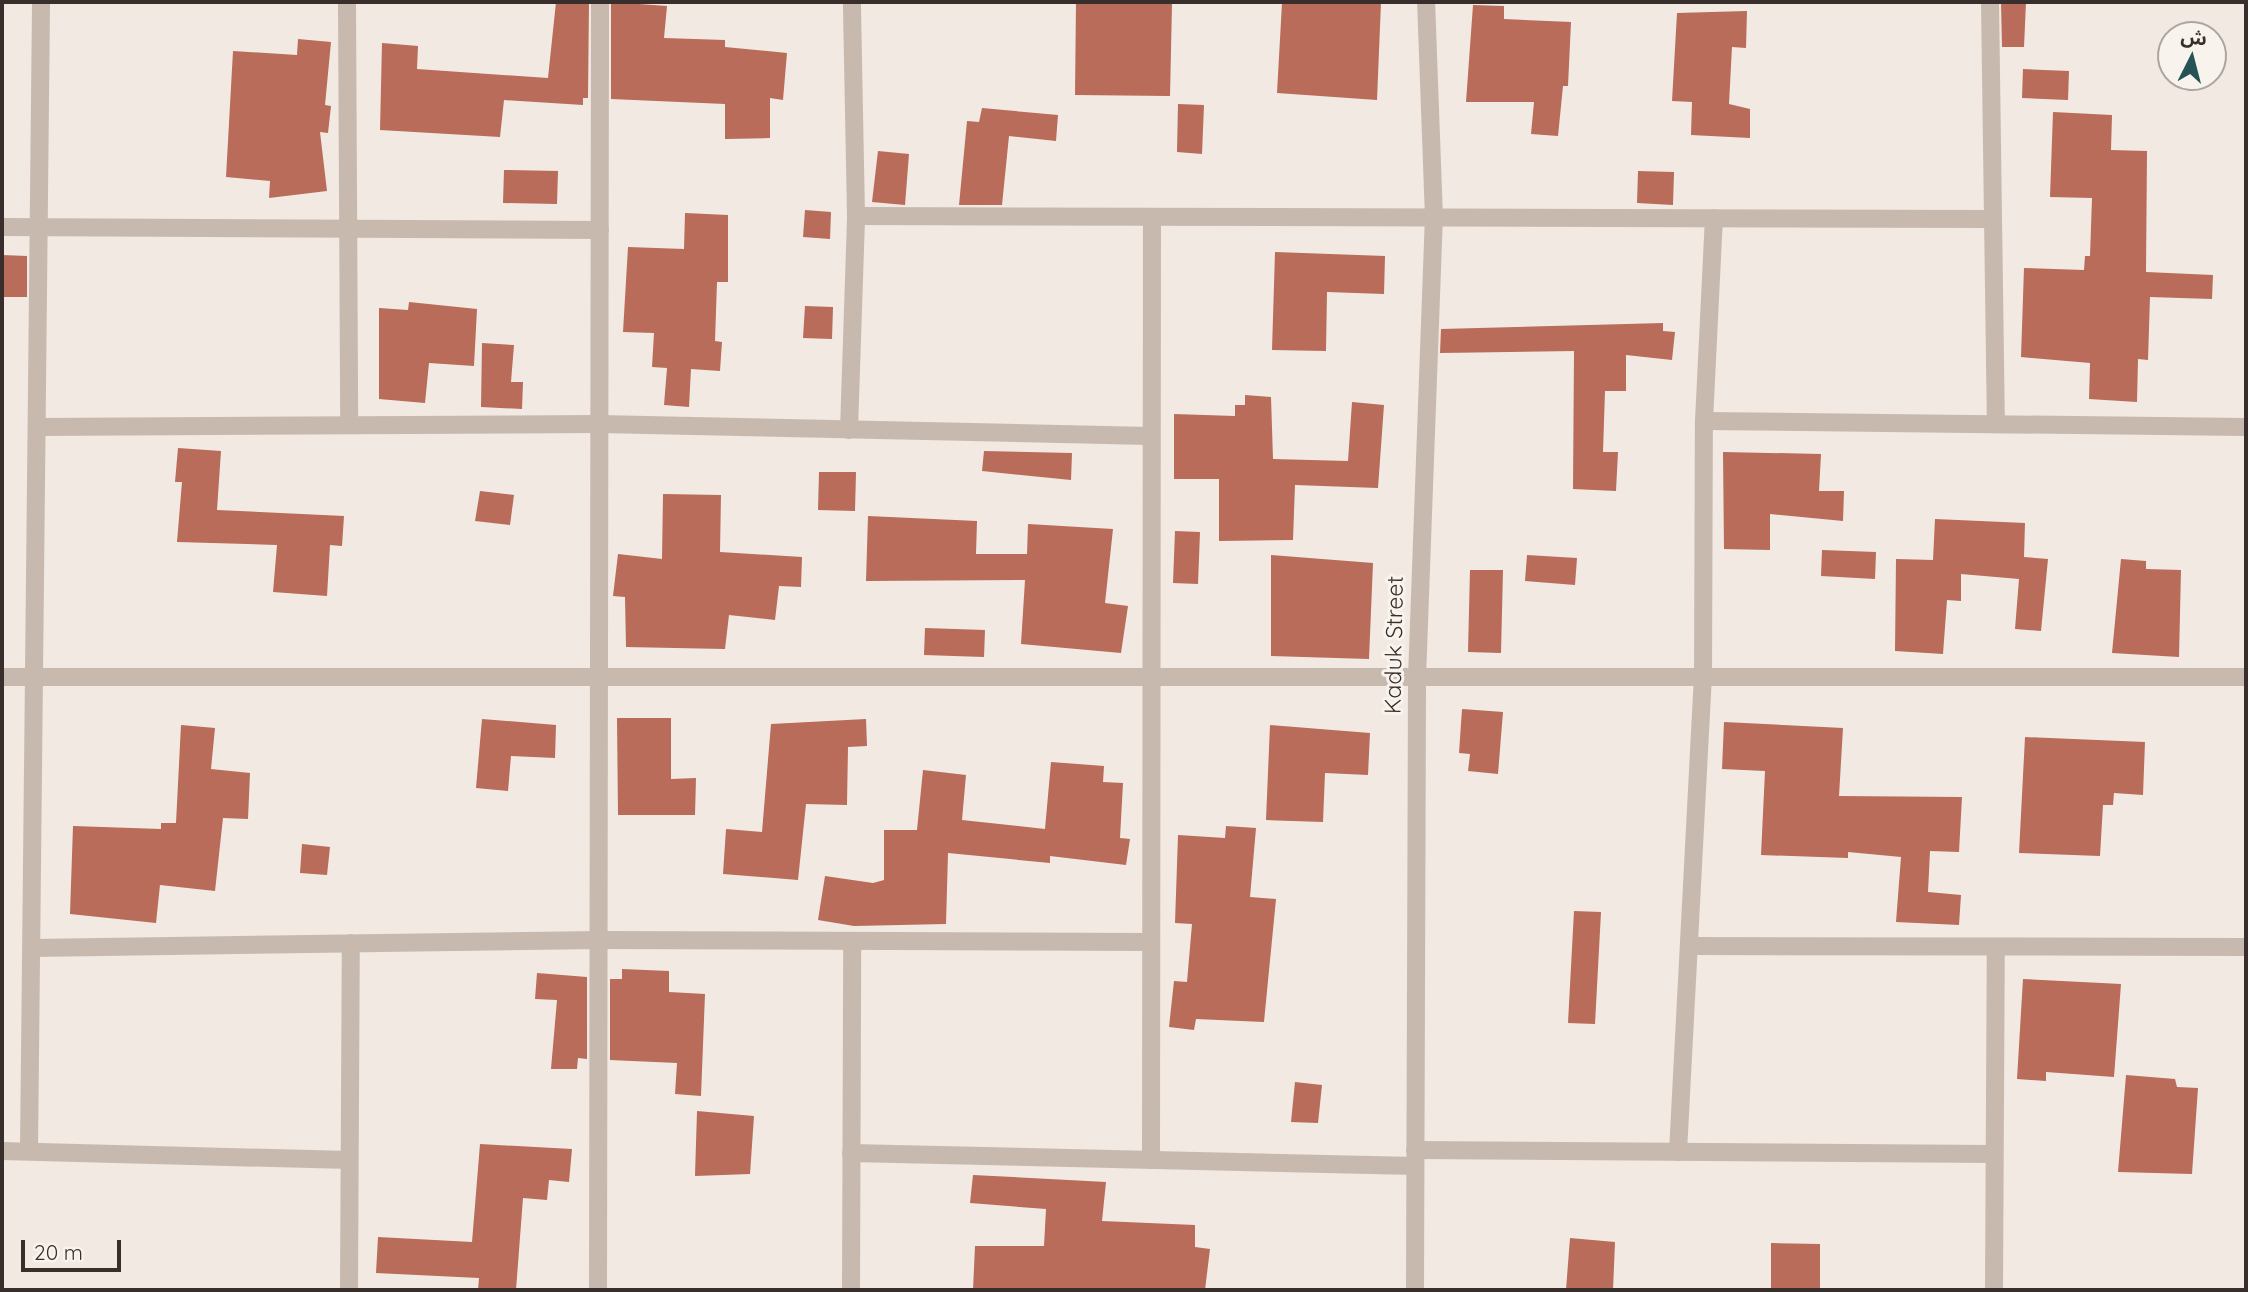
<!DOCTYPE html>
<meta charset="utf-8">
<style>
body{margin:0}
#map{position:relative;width:2248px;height:1292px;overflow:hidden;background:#f1e9e2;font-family:Quicksand,"Noto Sans Arabic",sans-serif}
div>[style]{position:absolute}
.building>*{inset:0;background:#b86c59}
.minor>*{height:18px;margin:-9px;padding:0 9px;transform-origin:9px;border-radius:9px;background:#c8b9af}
span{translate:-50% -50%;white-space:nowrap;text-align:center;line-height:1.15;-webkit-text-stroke:6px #f9f3ee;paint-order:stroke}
.street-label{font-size:23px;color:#382f2c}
.frame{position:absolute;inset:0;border:4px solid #382f2c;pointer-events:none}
.north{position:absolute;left:2157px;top:21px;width:70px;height:70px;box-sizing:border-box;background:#f9f3ee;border:2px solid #aca5a0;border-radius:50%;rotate:6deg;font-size:19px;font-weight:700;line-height:28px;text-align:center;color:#382f2c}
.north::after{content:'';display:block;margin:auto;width:24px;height:32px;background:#265355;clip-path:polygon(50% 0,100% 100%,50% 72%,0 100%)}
.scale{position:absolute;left:21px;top:1240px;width:100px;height:32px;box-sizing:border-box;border:4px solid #382f2c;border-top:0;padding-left:9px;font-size:21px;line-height:24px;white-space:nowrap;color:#382f2c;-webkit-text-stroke:5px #f9f3ee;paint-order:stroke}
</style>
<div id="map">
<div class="building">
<i style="clip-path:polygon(556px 2px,589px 2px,588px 98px,583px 98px,583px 105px,504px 100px,500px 137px,380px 130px,382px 43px,418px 46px,417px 69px,548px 78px)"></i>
<i style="clip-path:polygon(611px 2px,667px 6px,664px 38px,725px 40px,725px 47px,787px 53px,783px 100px,770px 98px,770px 138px,725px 139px,725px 104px,611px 99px)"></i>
<i style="clip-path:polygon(1076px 2px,1172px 4px,1170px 96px,1075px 95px)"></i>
<i style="clip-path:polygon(1331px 2px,1381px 2px,1377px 100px,1277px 93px,1282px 3px)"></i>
<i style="clip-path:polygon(2001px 2px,2026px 2px,2024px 47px,2002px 47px)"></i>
<i style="clip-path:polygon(1473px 5px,1504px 6px,1504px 19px,1571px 22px,1568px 86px,1563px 86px,1558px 136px,1531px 134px,1534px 102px,1466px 102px)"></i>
<i style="clip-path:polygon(1747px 11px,1746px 48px,1732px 47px,1729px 104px,1750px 109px,1750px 138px,1691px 135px,1692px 102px,1672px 101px,1677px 13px)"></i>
<i style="clip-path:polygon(298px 39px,331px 42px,325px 105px,331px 106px,328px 133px,320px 132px,327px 191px,269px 198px,270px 181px,226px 177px,233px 51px,297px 55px)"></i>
<i style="clip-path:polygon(2023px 69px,2069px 71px,2068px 100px,2022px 98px)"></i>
<i style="clip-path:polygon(1178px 104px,1204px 105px,1202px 154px,1177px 152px)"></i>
<i style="clip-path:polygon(982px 108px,1058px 115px,1056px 141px,1009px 136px,1002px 205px,959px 205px,967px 121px,979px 122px)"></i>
<i style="clip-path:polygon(2053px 112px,2112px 115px,2111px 150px,2147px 151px,2146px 272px,2213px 275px,2212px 299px,2150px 297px,2148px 360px,2138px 359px,2137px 402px,2089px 399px,2090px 363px,2021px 357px,2024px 268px,2084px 270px,2085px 256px,2090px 256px,2092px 198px,2050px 197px)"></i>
<i style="clip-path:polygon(878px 151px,909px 154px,905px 205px,872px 202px)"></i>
<i style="clip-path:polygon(504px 170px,558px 171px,557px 204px,503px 203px)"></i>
<i style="clip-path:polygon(1638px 171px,1674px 172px,1673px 205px,1637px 203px)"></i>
<i style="clip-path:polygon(805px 210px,831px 212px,830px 239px,803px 237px)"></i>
<i style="clip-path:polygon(685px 213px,728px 215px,728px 282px,717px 282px,715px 341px,722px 342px,720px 371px,691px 369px,689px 407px,664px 405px,667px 368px,652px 367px,654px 333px,623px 332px,628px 247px,684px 249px)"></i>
<i style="clip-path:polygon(1275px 252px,1385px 256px,1384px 294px,1327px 292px,1326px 351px,1272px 350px)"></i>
<i style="clip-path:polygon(2px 255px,27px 256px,27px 297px,2px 297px)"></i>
<i style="clip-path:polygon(409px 302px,477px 309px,474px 366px,429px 363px,425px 403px,379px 399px,379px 308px,408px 310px)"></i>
<i style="clip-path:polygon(805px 306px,833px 307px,832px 339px,803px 338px)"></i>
<i style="clip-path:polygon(1663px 323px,1663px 331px,1675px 332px,1672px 360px,1626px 355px,1626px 391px,1605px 391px,1603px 452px,1618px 452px,1616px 491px,1573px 489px,1574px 351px,1440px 353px,1441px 329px)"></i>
<i style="clip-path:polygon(482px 343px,514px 345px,511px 382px,523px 382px,522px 409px,481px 407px)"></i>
<i style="clip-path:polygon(1245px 395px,1271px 397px,1273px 459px,1348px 461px,1352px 402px,1384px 405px,1378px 488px,1295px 485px,1293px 540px,1219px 541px,1219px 479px,1174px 479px,1174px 414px,1235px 416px,1235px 405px,1245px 405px)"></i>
<i style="clip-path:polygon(178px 448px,221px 451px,217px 510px,344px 516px,342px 546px,330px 545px,327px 596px,273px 592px,277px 545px,177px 542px,182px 482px,175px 482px)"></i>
<i style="clip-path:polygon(984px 451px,1072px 453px,1071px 480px,982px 471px)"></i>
<i style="clip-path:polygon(1723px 452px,1821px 454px,1819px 491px,1844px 491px,1843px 521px,1770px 514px,1770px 550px,1724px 549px)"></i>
<i style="clip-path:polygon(819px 472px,856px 472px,855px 511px,818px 510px)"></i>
<i style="clip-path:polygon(480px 491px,514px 495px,510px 525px,475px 521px)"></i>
<i style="clip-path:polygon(663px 494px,721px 495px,720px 552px,802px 557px,801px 587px,779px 586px,775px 620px,729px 615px,725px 649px,626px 647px,625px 597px,613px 596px,618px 554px,662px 559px)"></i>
<i style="clip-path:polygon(868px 516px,977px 521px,976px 554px,1027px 554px,1028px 524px,1113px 529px,1105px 603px,1128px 606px,1121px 653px,1021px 644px,1025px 580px,866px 581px)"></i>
<i style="clip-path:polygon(1935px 519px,2025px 523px,2024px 557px,2048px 559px,2041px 631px,2015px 629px,2019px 579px,1961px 574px,1961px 601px,1947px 600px,1943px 654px,1895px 651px,1896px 559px,1933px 560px)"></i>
<i style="clip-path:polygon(1175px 531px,1200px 532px,1198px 584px,1173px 583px)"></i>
<i style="clip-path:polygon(1822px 550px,1876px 552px,1875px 579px,1821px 576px)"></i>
<i style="clip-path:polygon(1271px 555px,1373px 563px,1369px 659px,1271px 656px)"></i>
<i style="clip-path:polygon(1527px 555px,1577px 558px,1575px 585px,1525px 581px)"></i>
<i style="clip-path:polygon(2121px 559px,2146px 561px,2146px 569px,2181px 570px,2179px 657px,2112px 653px)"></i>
<i style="clip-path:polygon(1470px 570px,1503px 570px,1501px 653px,1468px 652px)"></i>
<i style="clip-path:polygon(925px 628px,985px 630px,984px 657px,924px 655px)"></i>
<i style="clip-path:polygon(1462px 709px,1503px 712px,1498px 774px,1468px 771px,1470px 754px,1459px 753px)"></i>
<i style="clip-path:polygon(617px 718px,671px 718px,671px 779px,696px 778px,695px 815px,618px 815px)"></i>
<i style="clip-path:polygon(482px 719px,556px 725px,555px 758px,511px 756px,508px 791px,476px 788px)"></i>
<i style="clip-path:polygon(866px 719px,867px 746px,848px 747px,847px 805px,806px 804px,798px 880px,723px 874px,726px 829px,762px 832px,771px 724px)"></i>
<i style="clip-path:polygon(1724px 722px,1843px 728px,1839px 796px,1962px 797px,1959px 852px,1930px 851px,1928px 892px,1961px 895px,1959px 925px,1896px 922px,1901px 857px,1848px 852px,1848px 858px,1761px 855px,1765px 771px,1722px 769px)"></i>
<i style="clip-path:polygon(181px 725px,215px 728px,211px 769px,250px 773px,248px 819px,223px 818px,215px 891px,160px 885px,156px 923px,70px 914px,73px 826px,161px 829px,161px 823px,176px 823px)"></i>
<i style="clip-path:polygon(1270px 725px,1370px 733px,1368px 775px,1325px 773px,1323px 822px,1266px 820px)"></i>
<i style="clip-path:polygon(2025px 737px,2145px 742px,2143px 795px,2114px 793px,2113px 805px,2103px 805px,2100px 856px,2019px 853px)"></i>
<i style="clip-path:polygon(1051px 762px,1104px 766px,1103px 782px,1123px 783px,1120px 838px,1130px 839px,1126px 865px,1050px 856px,1050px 863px,948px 853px,946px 924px,854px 926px,818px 920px,825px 876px,873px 883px,884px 880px,884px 830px,917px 830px,923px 770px,966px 775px,962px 820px,1045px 829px)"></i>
<i style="clip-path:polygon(1226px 826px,1256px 828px,1250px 897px,1276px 899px,1264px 1022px,1196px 1019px,1194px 1030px,1169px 1027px,1174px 981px,1187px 982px,1192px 924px,1175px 923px,1178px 835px,1225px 838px)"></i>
<i style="clip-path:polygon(302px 844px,330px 847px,327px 875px,300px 873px)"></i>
<i style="clip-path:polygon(1574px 911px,1601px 912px,1595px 1024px,1568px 1023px)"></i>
<i style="clip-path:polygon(622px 969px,669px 971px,669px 992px,705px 994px,701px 1096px,675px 1094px,677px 1063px,610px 1060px,610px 979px,622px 979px)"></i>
<i style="clip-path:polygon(537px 973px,587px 977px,587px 1059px,578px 1058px,577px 1069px,551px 1069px,557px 1000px,535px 999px)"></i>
<i style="clip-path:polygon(2023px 979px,2121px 984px,2114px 1077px,2046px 1072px,2046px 1081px,2017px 1079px)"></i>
<i style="clip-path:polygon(2126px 1075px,2175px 1079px,2177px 1087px,2198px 1088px,2192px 1174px,2118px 1172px)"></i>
<i style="clip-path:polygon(1295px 1082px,1322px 1085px,1318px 1123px,1291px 1122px)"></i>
<i style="clip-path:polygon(697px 1111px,754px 1116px,750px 1174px,695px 1176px)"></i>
<i style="clip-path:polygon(480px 1144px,572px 1149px,569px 1182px,549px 1180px,547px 1200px,523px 1198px,516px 1290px,478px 1290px,479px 1278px,376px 1273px,378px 1237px,472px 1242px)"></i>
<i style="clip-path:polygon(973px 1175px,1106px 1182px,1102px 1221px,1195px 1225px,1195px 1247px,1210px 1249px,1205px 1290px,973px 1290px,975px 1246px,1044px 1246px,1046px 1209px,970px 1203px)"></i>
<i style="clip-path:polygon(1570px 1238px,1615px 1242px,1613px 1290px,1566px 1290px)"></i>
<i style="clip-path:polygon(1771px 1243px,1820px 1244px,1820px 1290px,1771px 1290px)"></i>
</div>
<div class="minor">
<i style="left:347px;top:2px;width:423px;rotate:89.7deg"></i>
<i style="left:1990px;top:2px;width:422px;rotate:89.2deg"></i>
<i style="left:856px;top:216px;width:1137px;rotate:0.15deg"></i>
<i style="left:2px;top:227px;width:598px;rotate:0.29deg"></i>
<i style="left:1704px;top:421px;width:542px;rotate:0.63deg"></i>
<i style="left:37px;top:427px;width:563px;rotate:-0.31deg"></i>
<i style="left:600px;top:424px;width:550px;rotate:1.25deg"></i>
<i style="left:849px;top:430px;width:214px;rotate:-88.1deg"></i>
<i style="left:856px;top:216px;width:214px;rotate:-91.1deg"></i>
<i style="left:2px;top:677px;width:2244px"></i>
<i style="left:1690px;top:946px;width:556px;rotate:0.1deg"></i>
<i style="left:32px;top:948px;width:567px;rotate:-0.81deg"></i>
<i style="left:599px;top:940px;width:551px;rotate:0.21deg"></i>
<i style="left:1415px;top:1150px;width:579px;rotate:0.4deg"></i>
<i style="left:2px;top:1151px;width:347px;rotate:1.5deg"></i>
<i style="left:29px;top:1151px;width:1149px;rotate:-89.4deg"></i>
<i style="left:1678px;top:1152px;width:474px;rotate:-87deg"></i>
<i style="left:1703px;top:679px;width:258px;rotate:-89.8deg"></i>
<i style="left:1704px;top:421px;width:203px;rotate:-87.2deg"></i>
<i style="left:851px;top:1153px;width:564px;rotate:1.32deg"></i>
<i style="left:1151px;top:1160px;width:943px;rotate:-89.94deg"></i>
<i style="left:349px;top:1290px;width:347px;rotate:-89.7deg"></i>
<i style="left:598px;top:1290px;width:1288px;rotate:-89.91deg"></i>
<i style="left:851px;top:1290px;width:349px;rotate:-89.8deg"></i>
<i style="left:1415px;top:1290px;width:612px;rotate:-89.81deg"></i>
<i style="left:1417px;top:678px;width:460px;rotate:-87.9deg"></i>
<i style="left:1434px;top:218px;width:216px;rotate:-92.1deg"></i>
<i style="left:1994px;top:1290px;width:343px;rotate:-89.7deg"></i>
</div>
<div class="street-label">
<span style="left:1394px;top:645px;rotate:-89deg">Kaduk Street</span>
</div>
<div class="frame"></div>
<div class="north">ش</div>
<div class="scale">20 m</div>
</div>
